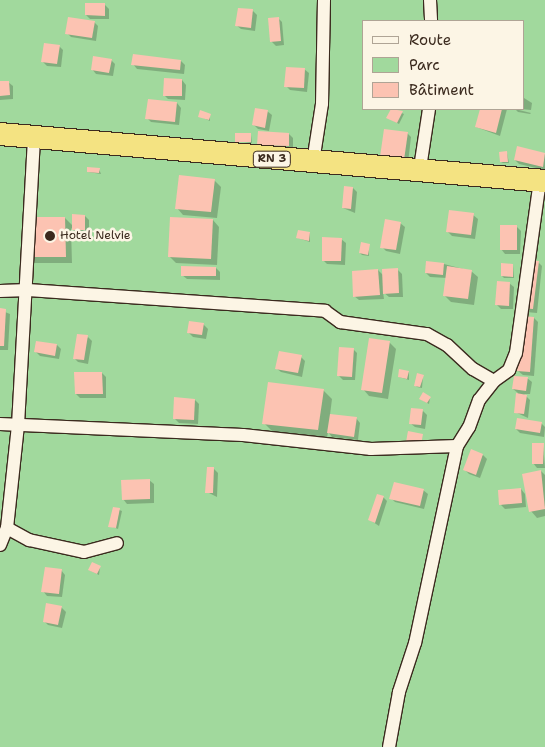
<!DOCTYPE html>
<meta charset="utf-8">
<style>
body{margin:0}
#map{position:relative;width:545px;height:747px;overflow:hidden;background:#fcf5e5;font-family:"Shantell Sans",sans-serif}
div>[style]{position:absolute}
.green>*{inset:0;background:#a1d99d}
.shadow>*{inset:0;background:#0003}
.building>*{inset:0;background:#fcc3b2}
.roads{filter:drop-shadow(1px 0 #3b2a1e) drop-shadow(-1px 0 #3b2a1e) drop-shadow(0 1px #3b2a1e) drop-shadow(0 -1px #3b2a1e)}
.street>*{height:12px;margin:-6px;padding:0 6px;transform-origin:6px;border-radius:6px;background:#fcf5e5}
.highway>*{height:22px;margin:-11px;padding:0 11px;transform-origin:11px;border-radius:11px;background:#f4e382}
.dots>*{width:14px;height:14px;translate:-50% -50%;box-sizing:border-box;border:2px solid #fcf5e5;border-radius:50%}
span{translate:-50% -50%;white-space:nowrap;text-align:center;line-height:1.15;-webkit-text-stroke:5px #fcf5e5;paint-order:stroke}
.shield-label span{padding:1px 4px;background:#fcf5e5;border:1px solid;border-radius:4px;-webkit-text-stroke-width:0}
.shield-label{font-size:11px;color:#3b2a1e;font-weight:700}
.poi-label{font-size:12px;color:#3b2a1e}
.left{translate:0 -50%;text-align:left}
.legend{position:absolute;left:362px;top:20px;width:162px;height:90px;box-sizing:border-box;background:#fcf5e5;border:1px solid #afa495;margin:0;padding:6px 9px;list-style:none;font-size:15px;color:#3b2a1e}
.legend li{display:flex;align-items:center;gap:10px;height:25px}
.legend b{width:25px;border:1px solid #afa495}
</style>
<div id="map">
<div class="green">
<i style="clip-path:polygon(evenodd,0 0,545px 0,545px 747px,0 747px,0 0,364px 21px,524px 21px,524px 109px,364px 109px,364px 21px)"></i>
</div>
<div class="shadow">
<i style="clip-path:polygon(105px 5px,109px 9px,109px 19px,90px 19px,86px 15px)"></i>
<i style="clip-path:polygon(253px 11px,257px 15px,255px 31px,241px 29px,236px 25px)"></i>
<i style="clip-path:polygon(278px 18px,282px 22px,284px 45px,276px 46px,271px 41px)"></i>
<i style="clip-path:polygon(94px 22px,98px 26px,96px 41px,71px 37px,67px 33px)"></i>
<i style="clip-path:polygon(59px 46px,63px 50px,61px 67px,47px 66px,42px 61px)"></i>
<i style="clip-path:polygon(111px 60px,115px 64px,113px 76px,96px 74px,92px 69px)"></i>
<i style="clip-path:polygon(181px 61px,185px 65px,184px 74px,137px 69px,133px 64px)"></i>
<i style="clip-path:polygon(304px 69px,309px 73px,307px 92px,290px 90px,286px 86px)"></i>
<i style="clip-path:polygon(182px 80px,186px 85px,185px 100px,168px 99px,164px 95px)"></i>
<i style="clip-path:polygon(8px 82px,13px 86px,13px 99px,0 100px,0 83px)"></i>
<i style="clip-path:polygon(524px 98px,532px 103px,531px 110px,521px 109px)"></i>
<i style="clip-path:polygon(177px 103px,181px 108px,179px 125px,151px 122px,147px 118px)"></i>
<i style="clip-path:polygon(392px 109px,404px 114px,399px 124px,388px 118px)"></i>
<i style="clip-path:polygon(481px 109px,507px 109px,500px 136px,476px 127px)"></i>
<i style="clip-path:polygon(515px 109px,531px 113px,530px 114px,518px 112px)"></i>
<i style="clip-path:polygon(267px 111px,272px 115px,269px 131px,258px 129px,254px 125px)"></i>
<i style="clip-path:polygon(210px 115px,210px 121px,199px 116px)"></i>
<i style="clip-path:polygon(407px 133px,411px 137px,408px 163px,386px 160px)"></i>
<i style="clip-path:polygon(289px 134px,293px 138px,293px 149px,263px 148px,259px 144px)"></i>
<i style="clip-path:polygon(251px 135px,252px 143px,236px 141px)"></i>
<i style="clip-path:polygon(518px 148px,545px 154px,545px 170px,519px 164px,515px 160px)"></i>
<i style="clip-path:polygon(507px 153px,509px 163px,503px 163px,501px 162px)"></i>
<i style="clip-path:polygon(99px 169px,101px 174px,88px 172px)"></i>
<i style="clip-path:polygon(214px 180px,221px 187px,217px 218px,183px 215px,177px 208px)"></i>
<i style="clip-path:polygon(353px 188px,357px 192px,355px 213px,343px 208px)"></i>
<i style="clip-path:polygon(473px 215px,478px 219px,475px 239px,452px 236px,448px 232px)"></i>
<i style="clip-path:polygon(85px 216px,89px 220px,89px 234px,77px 234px,71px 228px,72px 263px,34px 263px,28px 257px,65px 218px,73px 226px)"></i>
<i style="clip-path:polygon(213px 220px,219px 227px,217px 265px,176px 263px,169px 256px)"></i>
<i style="clip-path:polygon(400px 223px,405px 227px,400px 254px,386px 251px,382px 247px)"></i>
<i style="clip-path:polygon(516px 226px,521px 231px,520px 254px,505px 254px,501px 249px)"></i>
<i style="clip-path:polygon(310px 233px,310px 242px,298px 238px)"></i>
<i style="clip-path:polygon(341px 239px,346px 243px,345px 265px,327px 264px,323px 260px)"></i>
<i style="clip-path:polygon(369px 245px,369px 256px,362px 255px,360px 253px)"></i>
<i style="clip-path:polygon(538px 262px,542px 266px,537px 313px,526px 312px)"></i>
<i style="clip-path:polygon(444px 264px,471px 271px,478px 277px,474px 305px,451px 302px,444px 295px,447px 278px,430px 277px,426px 273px)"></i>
<i style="clip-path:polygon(513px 265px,514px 278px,504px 278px,502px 276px)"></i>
<i style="clip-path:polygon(216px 268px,220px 272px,220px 280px,187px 279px,182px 275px)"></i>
<i style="clip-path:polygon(397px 269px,402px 274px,403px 297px,389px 297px,383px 292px,384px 299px,359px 300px,354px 296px,378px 270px,384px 276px)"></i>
<i style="clip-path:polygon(509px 283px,514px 287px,513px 309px,501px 309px,497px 305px)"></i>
<i style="clip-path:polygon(0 310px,10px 314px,8px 350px,0 350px)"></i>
<i style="clip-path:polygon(534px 318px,538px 322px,534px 376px,523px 375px,518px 371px)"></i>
<i style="clip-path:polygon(203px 324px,208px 329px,206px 339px,193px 337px,188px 332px)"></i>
<i style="clip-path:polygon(88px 337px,92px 341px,88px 364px,78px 362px,74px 358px)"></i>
<i style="clip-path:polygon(37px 342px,57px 345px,61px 349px,59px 359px,40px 356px,36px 352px)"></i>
<i style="clip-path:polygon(389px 342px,396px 349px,388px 399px,369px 396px,363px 389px)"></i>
<i style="clip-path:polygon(353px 349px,357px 353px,355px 380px,343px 380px,338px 375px)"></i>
<i style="clip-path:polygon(301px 357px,305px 361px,302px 377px,281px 372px,276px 368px)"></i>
<i style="clip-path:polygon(409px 372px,409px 380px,399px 377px)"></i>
<i style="clip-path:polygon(102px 373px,106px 377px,106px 398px,80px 398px,76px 394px)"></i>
<i style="clip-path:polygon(423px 376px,422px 388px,417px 387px,415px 385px)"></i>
<i style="clip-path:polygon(527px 378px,532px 382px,530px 394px,524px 394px,530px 400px,528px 418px,515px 412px,518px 393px,513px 389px)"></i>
<i style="clip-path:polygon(323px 390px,332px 399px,330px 415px,356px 418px,360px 423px,358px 440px,332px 437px,328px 432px,327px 438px,273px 432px,264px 423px)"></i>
<i style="clip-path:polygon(430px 398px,429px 404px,422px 400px)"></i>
<i style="clip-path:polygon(195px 400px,199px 404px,198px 424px,179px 423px,174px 418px)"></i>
<i style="clip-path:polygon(423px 411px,427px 415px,425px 429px,415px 427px,410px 423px)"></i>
<i style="clip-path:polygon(541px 423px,545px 427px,544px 437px,520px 433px,516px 429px)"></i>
<i style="clip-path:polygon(543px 444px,545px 468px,537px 468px,533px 463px)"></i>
<i style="clip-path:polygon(483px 455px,487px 459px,480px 478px,469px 474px,465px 470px)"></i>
<i style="clip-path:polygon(214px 469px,218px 473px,217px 497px,207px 492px)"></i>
<i style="clip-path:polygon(541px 471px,545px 475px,545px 516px,537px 518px,531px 511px)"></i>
<i style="clip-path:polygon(149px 480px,154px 484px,154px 503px,127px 504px,123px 499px)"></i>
<i style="clip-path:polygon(521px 489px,525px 494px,526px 507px,505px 509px,501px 505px)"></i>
<i style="clip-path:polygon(423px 490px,428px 494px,424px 509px,395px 502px,391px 498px)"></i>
<i style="clip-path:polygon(383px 497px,387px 501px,379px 526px,370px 520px)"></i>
<i style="clip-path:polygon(114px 508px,122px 511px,118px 529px,110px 526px)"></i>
<i style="clip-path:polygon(100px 567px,99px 575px,89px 570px)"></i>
<i style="clip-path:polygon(61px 570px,65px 575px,62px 597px,47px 596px,43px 591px)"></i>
<i style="clip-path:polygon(61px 607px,66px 612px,62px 628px,48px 625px,44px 621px)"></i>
</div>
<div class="building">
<i style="clip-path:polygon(85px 3px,105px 3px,105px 16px,85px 15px)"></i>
<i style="clip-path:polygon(238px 8px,253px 9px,251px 28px,235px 26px)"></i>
<i style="clip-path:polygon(68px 17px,95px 21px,92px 38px,65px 34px)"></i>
<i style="clip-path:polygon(279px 17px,281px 41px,270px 42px,268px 18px)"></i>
<i style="clip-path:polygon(44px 43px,60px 45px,57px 64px,41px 62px)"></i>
<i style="clip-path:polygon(133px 54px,181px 60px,180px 70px,131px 65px)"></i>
<i style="clip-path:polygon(93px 56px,112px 59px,109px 73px,91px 70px)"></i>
<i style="clip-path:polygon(286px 67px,305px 68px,304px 88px,284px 87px)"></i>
<i style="clip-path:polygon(164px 78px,182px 79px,182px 96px,163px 96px)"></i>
<i style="clip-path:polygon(0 81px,9px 81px,10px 95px,0 96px)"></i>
<i style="clip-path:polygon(148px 99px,177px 102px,175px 122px,145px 119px)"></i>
<i style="clip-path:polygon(255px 108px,268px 110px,265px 128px,252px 125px)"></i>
<i style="clip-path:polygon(391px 109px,403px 111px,397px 123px,386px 118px)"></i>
<i style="clip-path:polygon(480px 109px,502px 109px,496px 133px,475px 127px)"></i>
<i style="clip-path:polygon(200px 110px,211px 114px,209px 120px,198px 117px)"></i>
<i style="clip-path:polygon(384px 129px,408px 132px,404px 160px,380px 157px)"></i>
<i style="clip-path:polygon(258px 131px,289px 133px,289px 146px,257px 145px)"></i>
<i style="clip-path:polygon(235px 133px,251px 133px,251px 142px,235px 142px)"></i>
<i style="clip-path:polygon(517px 146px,545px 153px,543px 167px,514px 160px)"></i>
<i style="clip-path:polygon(507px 151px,508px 162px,500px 162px,499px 152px)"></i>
<i style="clip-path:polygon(87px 167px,100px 168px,99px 173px,87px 172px)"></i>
<i style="clip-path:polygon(179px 175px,215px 179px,211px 212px,175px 209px)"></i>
<i style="clip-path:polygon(344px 186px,353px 187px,351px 209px,342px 208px)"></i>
<i style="clip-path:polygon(449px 210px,474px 213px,471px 235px,446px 232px)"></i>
<i style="clip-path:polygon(72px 214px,85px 215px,85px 230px,72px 230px)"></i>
<i style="clip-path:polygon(26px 217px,65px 217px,66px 257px,26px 257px)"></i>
<i style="clip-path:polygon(170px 217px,213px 219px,211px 259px,168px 257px)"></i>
<i style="clip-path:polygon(385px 219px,401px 222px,396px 250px,380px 248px)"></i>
<i style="clip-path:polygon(500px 225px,517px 225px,517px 250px,500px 250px)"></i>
<i style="clip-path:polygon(298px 230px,310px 232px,309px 241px,296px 238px)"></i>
<i style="clip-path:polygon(322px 237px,342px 238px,341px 261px,322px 261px)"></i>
<i style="clip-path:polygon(361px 242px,370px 244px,368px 255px,359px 253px)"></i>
<i style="clip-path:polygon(526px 260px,539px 261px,533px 309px,520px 308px)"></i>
<i style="clip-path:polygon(426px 261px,444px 263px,443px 275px,425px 273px)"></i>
<i style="clip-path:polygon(501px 263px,513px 264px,513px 277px,501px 276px)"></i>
<i style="clip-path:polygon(181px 266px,216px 267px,216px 276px,181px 276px)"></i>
<i style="clip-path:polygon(447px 266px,472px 270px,468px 299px,443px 296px)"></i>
<i style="clip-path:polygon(398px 268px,399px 293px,383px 294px,382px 269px)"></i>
<i style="clip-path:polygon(378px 269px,380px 295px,353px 297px,352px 271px)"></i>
<i style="clip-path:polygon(497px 281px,510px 282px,509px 306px,495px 305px)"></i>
<i style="clip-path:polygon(0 308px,6px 309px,4px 346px,0 346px)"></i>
<i style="clip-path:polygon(522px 316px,534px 317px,530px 372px,517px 371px)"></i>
<i style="clip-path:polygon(189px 321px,204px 323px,202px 335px,187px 333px)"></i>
<i style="clip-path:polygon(77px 334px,88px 335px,84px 360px,73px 359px)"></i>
<i style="clip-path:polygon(369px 338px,390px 341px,382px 393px,361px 390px)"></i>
<i style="clip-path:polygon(36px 341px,57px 344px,55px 356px,34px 352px)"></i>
<i style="clip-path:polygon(339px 347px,354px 348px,352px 377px,337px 376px)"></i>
<i style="clip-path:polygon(279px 351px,302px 355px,298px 373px,275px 369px)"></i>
<i style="clip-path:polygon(399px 369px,409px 371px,407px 379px,398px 377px)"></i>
<i style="clip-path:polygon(74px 372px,102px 372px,103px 394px,75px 394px)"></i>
<i style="clip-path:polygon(417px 373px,424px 375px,420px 387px,414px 386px)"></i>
<i style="clip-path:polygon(514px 376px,528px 377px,526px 391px,512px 389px)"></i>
<i style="clip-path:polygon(268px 382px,324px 389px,318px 430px,262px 424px)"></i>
<i style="clip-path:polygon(423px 392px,431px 397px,427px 403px,419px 399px)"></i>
<i style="clip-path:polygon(516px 393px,527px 395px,524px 414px,514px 413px)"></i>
<i style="clip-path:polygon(174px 397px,195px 399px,194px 420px,173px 419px)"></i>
<i style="clip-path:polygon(411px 408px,423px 409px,421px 425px,409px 424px)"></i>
<i style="clip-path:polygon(330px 414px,357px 417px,354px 437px,327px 433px)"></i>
<i style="clip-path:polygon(517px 418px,542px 422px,540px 433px,515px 429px)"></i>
<i style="clip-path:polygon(408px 431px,423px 434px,421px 445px,406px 442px)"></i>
<i style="clip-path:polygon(532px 443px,544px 443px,543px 464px,532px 464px)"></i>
<i style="clip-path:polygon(471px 449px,483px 454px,476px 475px,463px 470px)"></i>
<i style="clip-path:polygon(207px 467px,214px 467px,213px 493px,205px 493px)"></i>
<i style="clip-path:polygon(541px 470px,545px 509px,529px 512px,522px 474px)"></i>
<i style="clip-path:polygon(150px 479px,150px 499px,122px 500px,121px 480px)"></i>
<i style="clip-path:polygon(394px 482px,424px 489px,420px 506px,389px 499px)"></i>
<i style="clip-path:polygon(521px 488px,522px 503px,499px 505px,498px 490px)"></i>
<i style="clip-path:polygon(377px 494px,384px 496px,375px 523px,368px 520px)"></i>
<i style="clip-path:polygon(113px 507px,120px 508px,116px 528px,108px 527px)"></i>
<i style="clip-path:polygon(92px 562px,101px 566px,97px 574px,88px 570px)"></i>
<i style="clip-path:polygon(45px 567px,62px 569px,59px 594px,41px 592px)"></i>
<i style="clip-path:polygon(46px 603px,62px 606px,58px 625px,43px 622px)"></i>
</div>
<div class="roads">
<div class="street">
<i style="left:430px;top:0;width:21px;rotate:87deg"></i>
<i style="left:313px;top:162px;width:59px;rotate:-81.2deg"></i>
<i style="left:322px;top:104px;width:104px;rotate:-88.9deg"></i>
<i style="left:420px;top:168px;width:60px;rotate:-81.3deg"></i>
<i style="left:0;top:291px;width:28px;rotate:-2deg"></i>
<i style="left:28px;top:290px;width:298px;rotate:4deg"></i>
<i style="left:325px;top:311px;width:19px;rotate:36deg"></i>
<i style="left:340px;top:322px;width:88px;rotate:7.9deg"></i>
<i style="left:427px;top:334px;width:23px;rotate:29deg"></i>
<i style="left:447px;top:345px;width:35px;rotate:43deg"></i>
<i style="left:473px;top:369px;width:24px;rotate:30deg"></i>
<i style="left:494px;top:381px;width:24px;rotate:128deg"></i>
<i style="left:479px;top:400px;width:29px;rotate:110deg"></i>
<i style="left:469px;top:427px;width:22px;rotate:122deg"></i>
<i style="left:457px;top:446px;width:201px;rotate:102deg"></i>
<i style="left:415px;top:643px;width:52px;rotate:108.1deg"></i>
<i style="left:399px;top:692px;width:56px;rotate:100.3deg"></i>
<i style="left:494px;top:381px;width:19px;rotate:-36deg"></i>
<i style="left:509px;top:370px;width:18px;rotate:-68deg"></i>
<i style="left:516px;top:353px;width:174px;rotate:-82.1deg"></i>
<i style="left:0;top:424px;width:243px;rotate:2.6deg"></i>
<i style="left:243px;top:435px;width:129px;rotate:6.2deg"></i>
<i style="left:371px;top:449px;width:86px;rotate:-2deg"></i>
<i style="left:7px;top:528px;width:25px;rotate:29deg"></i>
<i style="left:29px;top:540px;width:56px;rotate:12.3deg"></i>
<i style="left:84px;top:552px;width:34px;rotate:-15deg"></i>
<i style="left:0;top:545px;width:18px;rotate:-68deg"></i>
<i style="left:7px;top:528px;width:104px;rotate:-83.9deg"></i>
<i style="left:18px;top:425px;width:286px;rotate:-86.8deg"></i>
</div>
<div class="highway">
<i style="left:0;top:134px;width:547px;rotate:4.93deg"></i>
</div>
</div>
<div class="dots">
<i style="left:50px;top:236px;background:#3b2a1e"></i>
</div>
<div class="shield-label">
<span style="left:272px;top:159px">RN 3</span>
</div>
<div class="poi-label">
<span class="left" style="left:60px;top:236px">Hotel Nelvie</span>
</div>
<ul class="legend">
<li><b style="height:6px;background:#fcf5e5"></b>Route</li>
<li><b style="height:14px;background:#a1d99d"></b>Parc</li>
<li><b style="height:14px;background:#fcc3b2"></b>Bâtiment</li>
</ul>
</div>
